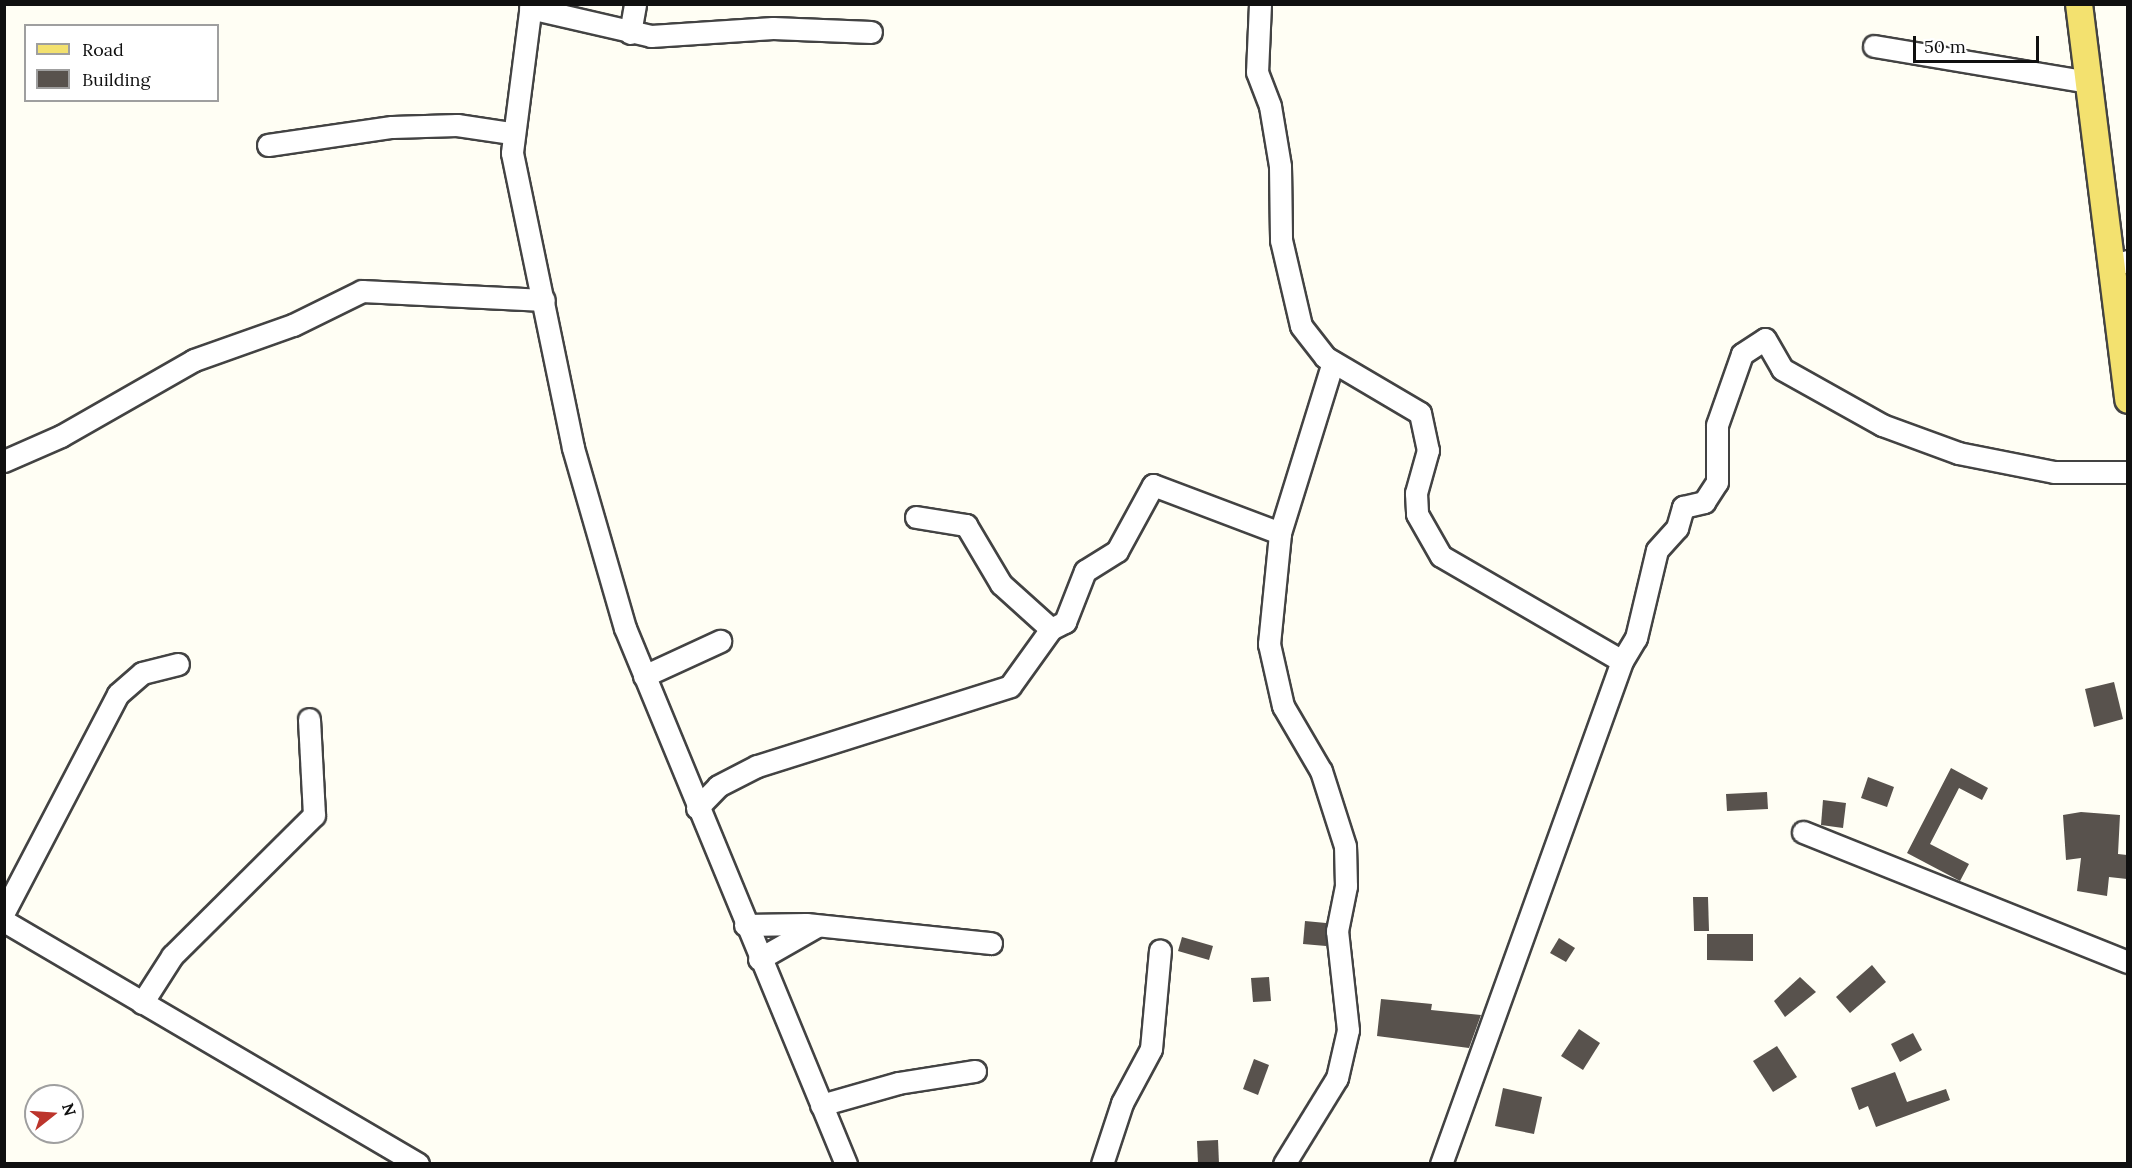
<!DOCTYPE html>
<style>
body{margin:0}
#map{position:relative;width:2132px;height:1168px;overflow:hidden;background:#fffef4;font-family:Lora,serif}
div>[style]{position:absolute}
.building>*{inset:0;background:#58524d}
.roads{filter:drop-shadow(2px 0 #434343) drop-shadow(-2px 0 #434343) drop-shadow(0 2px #434343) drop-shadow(0 -2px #434343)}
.minor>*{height:21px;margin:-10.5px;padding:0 10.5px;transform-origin:10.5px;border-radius:10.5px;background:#fff}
.major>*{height:26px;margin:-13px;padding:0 13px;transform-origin:13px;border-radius:13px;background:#f3e16f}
span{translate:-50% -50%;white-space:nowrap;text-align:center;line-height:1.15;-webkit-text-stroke:6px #fff;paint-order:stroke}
.frame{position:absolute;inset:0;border:6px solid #101010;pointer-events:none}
.legend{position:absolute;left:24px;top:24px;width:195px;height:78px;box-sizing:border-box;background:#fff;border:2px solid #9f9f9f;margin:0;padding:8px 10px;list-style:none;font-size:18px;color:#101010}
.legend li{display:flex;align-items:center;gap:12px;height:30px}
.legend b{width:30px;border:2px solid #9f9f9f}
.north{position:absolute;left:24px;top:1084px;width:60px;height:60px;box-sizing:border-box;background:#fff;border:2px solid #9f9f9f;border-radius:50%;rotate:73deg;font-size:16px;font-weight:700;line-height:24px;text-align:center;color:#101010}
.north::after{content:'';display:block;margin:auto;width:21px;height:27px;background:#bc352c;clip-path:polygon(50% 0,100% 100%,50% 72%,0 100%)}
.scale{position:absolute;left:1913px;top:36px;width:126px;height:27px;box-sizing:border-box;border:3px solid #101010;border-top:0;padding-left:8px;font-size:18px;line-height:21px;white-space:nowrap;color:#101010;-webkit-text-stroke:4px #fff;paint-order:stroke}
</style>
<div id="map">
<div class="building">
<i style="clip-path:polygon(2114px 682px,2123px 719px,2094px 727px,2085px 689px)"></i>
<i style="clip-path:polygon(1951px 768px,1988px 788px,1982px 800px,1959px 788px,1930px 844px,1969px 864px,1960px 881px,1907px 853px)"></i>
<i style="clip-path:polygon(1868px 777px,1894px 787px,1887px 807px,1861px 798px)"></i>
<i style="clip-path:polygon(1767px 792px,1768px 809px,1727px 811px,1726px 794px)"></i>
<i style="clip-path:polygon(1823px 800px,1846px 803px,1843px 828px,1821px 825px)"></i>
<i style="clip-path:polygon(2081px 812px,2120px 815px,2118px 854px,2127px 855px,2127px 879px,2109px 877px,2107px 896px,2077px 891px,2081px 858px,2066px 860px,2063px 815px)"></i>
<i style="clip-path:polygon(1693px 897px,1708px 897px,1709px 931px,1694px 931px)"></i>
<i style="clip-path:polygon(1305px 921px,1326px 923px,1326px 946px,1303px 944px)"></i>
<i style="clip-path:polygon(1707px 934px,1753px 934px,1753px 961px,1707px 960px)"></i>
<i style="clip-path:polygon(1182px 937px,1213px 946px,1209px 960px,1178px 951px)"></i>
<i style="clip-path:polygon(1559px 938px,1575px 948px,1566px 962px,1550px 953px)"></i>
<i style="clip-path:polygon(1872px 965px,1886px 982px,1850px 1013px,1836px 997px)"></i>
<i style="clip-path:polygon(1269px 977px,1271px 1001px,1253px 1002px,1251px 978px)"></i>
<i style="clip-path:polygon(1800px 977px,1816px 992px,1785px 1017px,1774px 1001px)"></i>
<i style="clip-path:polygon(1381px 999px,1432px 1004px,1431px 1010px,1481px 1015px,1469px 1048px,1377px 1036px)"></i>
<i style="clip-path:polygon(1579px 1029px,1600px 1043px,1583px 1070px,1561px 1056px)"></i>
<i style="clip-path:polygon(1913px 1033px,1922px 1050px,1900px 1062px,1891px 1044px)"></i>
<i style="clip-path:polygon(1777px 1046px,1797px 1077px,1773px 1092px,1753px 1061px)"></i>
<i style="clip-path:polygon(1254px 1059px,1269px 1065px,1258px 1095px,1243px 1089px)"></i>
<i style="clip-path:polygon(1895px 1072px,1907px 1102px,1946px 1089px,1950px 1100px,1876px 1127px,1868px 1106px,1859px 1110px,1851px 1088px)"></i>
<i style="clip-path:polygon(1503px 1088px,1542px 1097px,1534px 1134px,1495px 1126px)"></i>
<i style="clip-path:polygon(1218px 1140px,1219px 1164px,1198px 1164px,1197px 1141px)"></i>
</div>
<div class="roads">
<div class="minor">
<i style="left:531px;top:4px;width:150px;rotate:97.3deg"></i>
<i style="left:512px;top:153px;width:301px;rotate:78.3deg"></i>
<i style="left:573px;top:448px;width:187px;rotate:73.9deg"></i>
<i style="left:625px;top:628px;width:580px;rotate:67.59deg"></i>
<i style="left:1260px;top:4px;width:68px;rotate:92.5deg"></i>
<i style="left:1257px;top:72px;width:36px;rotate:69deg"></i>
<i style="left:1270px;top:106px;width:61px;rotate:80.5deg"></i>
<i style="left:1280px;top:166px;width:74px;rotate:89.2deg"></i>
<i style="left:1281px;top:240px;width:88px;rotate:76.9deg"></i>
<i style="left:1301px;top:326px;width:39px;rotate:52deg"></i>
<i style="left:1325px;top:357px;width:110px;rotate:30.5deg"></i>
<i style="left:1420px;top:413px;width:38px;rotate:78deg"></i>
<i style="left:1428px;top:450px;width:45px;rotate:105.6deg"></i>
<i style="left:1416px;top:493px;width:21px;rotate:87deg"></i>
<i style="left:1417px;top:514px;width:48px;rotate:60.3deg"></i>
<i style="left:1441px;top:556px;width:209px;rotate:30.1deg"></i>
<i style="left:530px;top:8px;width:124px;rotate:13deg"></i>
<i style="left:651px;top:36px;width:122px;rotate:-3.8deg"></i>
<i style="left:773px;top:28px;width:98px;rotate:2.3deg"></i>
<i style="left:630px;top:33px;width:29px;rotate:-80deg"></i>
<i style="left:1874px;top:46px;width:217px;rotate:9.5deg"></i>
<i style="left:268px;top:145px;width:125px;rotate:-8.3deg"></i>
<i style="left:392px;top:127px;width:65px;rotate:-1.8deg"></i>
<i style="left:457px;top:125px;width:55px;rotate:8.4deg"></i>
<i style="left:2110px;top:266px;width:19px;rotate:-16deg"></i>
<i style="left:4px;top:461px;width:62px;rotate:-23.7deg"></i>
<i style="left:61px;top:436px;width:153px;rotate:-29.7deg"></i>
<i style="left:194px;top:360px;width:105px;rotate:-19.5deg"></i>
<i style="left:293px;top:325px;width:77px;rotate:-26.2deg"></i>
<i style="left:362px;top:291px;width:182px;rotate:2.8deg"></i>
<i style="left:916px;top:517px;width:51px;rotate:9.1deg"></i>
<i style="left:966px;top:525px;width:69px;rotate:59.3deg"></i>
<i style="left:1001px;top:584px;width:67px;rotate:42deg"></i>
<i style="left:644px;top:676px;width:84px;rotate:-24.7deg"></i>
<i style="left:697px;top:808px;width:30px;rotate:-46deg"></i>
<i style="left:718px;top:786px;width:44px;rotate:-27.1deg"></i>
<i style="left:757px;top:766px;width:265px;rotate:-17.5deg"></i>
<i style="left:1010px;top:686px;width:70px;rotate:-54.3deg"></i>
<i style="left:1051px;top:629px;width:16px;rotate:-27deg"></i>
<i style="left:1065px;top:622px;width:55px;rotate:-68.6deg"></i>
<i style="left:1085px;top:571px;width:38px;rotate:-32deg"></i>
<i style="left:1117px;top:551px;width:75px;rotate:-61.4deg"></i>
<i style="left:1153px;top:485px;width:136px;rotate:20.7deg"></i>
<i style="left:1803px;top:832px;width:350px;rotate:21.8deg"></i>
<i style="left:4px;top:912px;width:246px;rotate:-62.4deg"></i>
<i style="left:118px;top:694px;width:32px;rotate:-41deg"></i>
<i style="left:142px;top:673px;width:37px;rotate:-14deg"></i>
<i style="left:4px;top:921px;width:480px;rotate:30.4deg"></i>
<i style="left:745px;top:925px;width:61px;rotate:-0.9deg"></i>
<i style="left:806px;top:924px;width:186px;rotate:5.9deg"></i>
<i style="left:759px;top:959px;width:67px;rotate:-29.6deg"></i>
<i style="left:142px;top:1003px;width:56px;rotate:-57.4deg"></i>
<i style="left:172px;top:956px;width:200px;rotate:-44.8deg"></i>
<i style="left:314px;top:815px;width:96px;rotate:-93deg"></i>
<i style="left:821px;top:1105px;width:80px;rotate:-15.9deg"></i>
<i style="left:898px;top:1083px;width:78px;rotate:-8.9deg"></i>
<i style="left:1102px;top:1164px;width:64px;rotate:-71.8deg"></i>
<i style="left:1122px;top:1103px;width:61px;rotate:-61.8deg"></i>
<i style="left:1151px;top:1049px;width:99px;rotate:-84.8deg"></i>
<i style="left:1284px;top:1164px;width:101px;rotate:-58.4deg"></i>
<i style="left:1337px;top:1078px;width:49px;rotate:-77.1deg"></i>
<i style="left:1348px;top:1030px;width:100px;rotate:-96.3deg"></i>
<i style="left:1337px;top:931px;width:46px;rotate:-78.7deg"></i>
<i style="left:1346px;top:886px;width:40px;rotate:-91.4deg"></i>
<i style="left:1345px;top:846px;width:79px;rotate:-107.7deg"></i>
<i style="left:1321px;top:771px;width:75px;rotate:-120.3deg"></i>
<i style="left:1283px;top:706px;width:64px;rotate:-102.7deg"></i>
<i style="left:1269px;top:644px;width:112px;rotate:-84.3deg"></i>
<i style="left:1280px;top:533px;width:179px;rotate:-72.8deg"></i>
<i style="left:1441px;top:1164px;width:535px;rotate:-70.21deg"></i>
<i style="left:1622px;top:661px;width:27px;rotate:-59deg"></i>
<i style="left:1636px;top:638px;width:90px;rotate:-76.6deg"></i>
<i style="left:1657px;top:550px;width:30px;rotate:-48deg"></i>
<i style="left:1677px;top:528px;width:22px;rotate:-74deg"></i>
<i style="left:1683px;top:507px;width:22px;rotate:-13deg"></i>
<i style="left:1704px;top:502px;width:24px;rotate:-57deg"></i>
<i style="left:1717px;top:482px;width:57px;rotate:-90deg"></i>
<i style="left:1717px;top:425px;width:75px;rotate:-70.6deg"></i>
<i style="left:1742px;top:354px;width:27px;rotate:-33deg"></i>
<i style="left:1765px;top:339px;width:34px;rotate:60deg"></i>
<i style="left:1782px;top:369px;width:115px;rotate:29.2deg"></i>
<i style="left:1882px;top:425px;width:81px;rotate:20.2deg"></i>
<i style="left:1958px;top:453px;width:98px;rotate:11.2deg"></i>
<i style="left:2054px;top:472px;width:74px"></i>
</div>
<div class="major">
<i style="left:2079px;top:4px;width:399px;rotate:82.9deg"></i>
</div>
</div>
<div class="frame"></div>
<ul class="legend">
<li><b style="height:8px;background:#f3e16f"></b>Road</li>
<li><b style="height:16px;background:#58524d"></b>Building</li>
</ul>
<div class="north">N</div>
<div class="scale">50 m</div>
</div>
